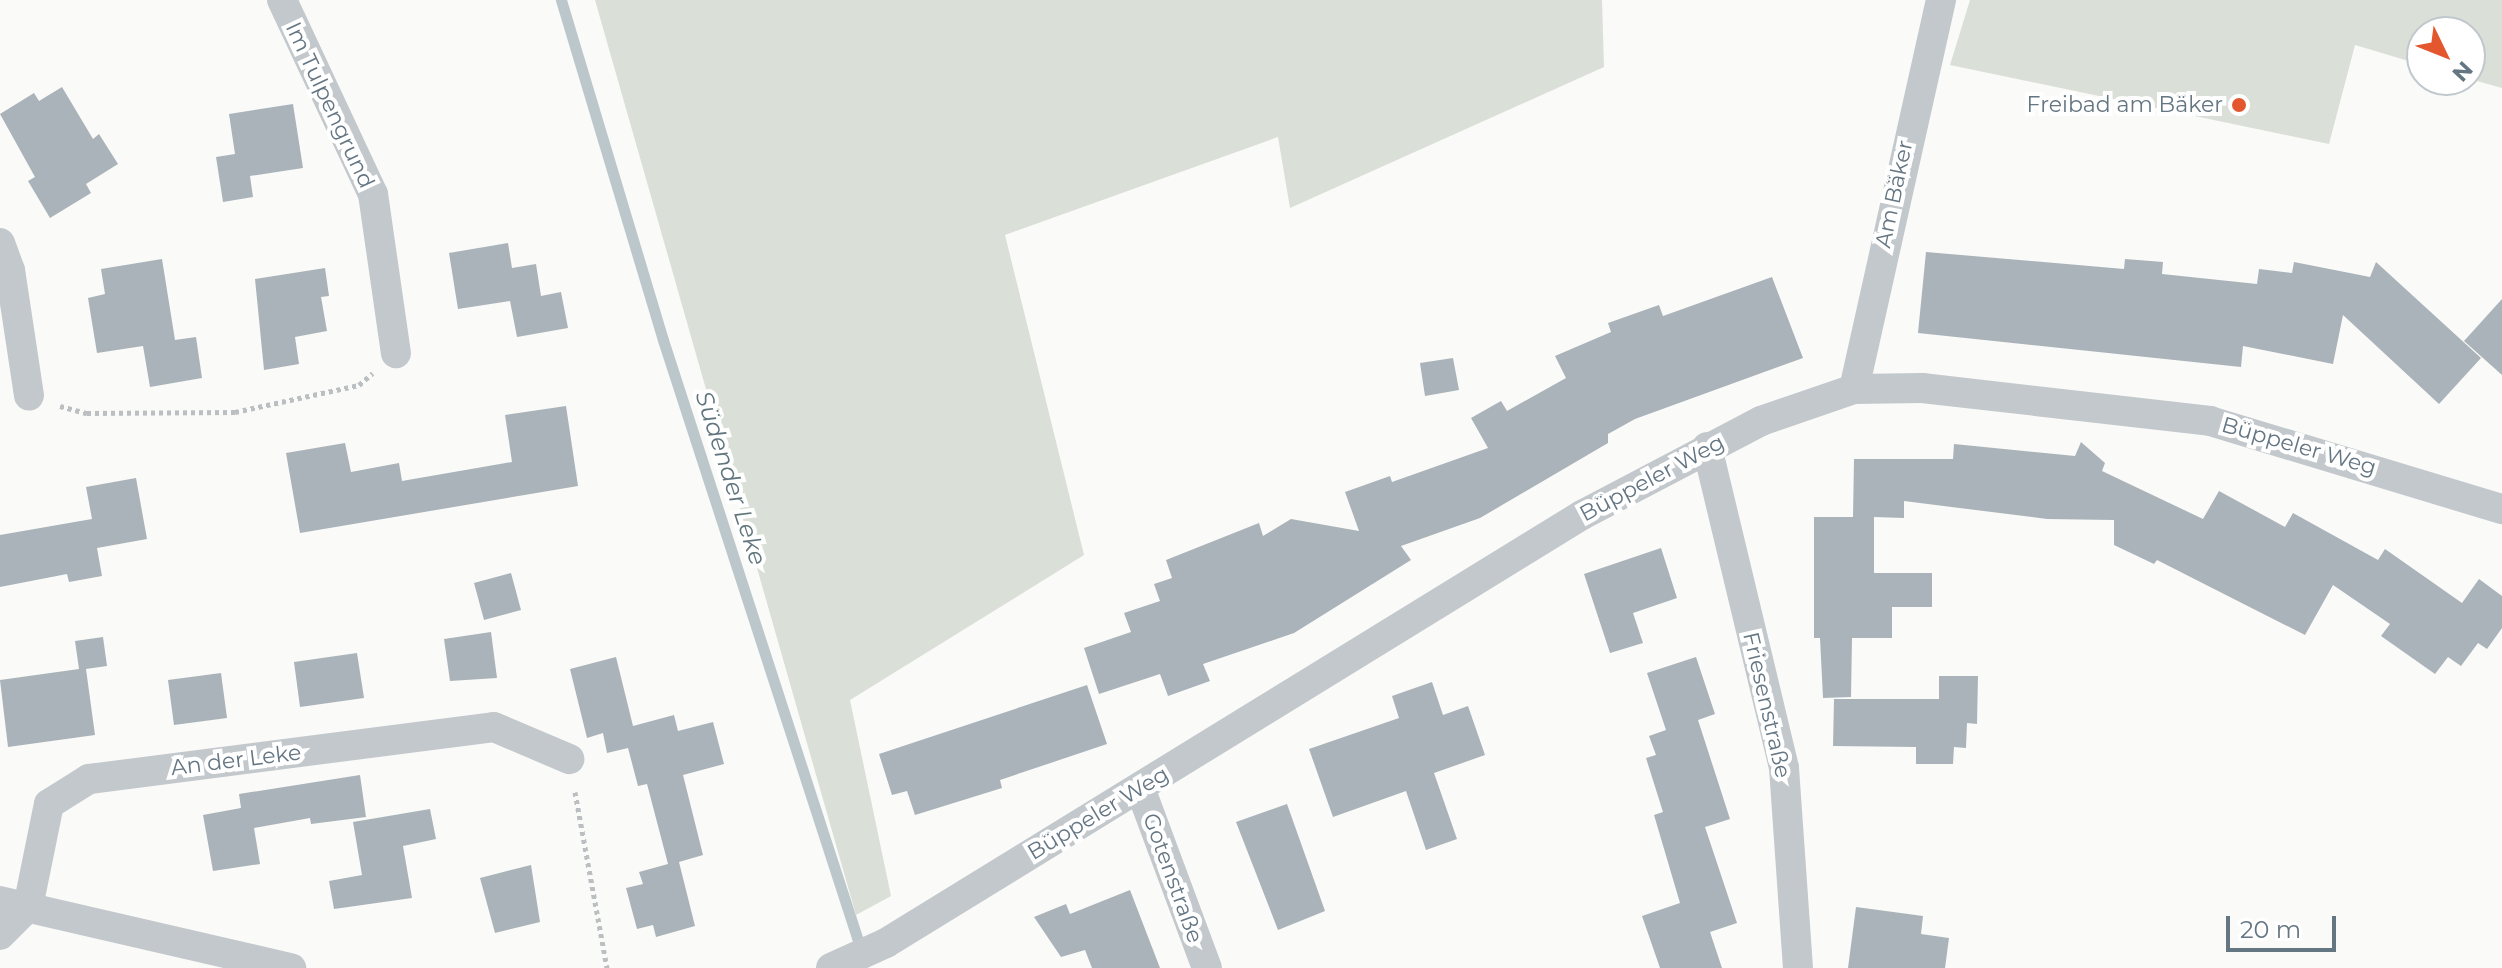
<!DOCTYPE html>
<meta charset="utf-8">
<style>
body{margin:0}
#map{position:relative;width:2502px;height:968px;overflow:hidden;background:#fafaf8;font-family:Montserrat,sans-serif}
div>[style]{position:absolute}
.green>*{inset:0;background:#dadfd7}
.stream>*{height:11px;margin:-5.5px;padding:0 5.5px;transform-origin:5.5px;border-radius:5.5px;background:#bbc7cb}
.building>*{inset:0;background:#aab3b9}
.path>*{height:5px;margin-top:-2.5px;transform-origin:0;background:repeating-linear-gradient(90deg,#bbbfc2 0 4px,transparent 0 8px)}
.street>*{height:30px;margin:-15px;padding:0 15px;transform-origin:15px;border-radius:15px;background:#c3c8cc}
.dots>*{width:22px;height:22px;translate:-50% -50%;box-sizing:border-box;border:4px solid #fff;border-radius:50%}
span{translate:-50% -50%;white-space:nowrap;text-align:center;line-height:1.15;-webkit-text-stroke:8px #fff;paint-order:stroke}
.street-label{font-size:22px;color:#657683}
.poi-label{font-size:22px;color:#657683}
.right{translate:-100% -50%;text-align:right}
.water-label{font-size:24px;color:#60757c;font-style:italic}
.north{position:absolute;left:2406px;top:16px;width:80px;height:80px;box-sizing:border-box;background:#fff;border:2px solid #c1c8cd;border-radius:50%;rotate:133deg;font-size:22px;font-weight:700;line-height:32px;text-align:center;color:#657683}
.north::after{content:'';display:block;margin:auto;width:28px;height:36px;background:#e4572e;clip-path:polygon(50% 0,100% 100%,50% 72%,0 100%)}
.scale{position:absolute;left:2226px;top:916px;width:110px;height:36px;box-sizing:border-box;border:4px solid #657683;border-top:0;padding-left:10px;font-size:24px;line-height:28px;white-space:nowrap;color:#657683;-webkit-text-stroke:6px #fff;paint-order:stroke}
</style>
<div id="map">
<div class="green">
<i style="clip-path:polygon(595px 0,1602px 0,1604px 67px,1290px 208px,1278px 137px,1005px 235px,1084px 555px,850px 700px,891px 896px,856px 915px)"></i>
<i style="clip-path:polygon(1970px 0,2502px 0,2502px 88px,2470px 79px,2470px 32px,2422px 32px,2422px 65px,2355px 45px,2329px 144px,1950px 65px)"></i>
</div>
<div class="stream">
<i style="left:561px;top:0;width:355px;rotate:73.3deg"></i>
<i style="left:663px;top:340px;width:644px;rotate:72.01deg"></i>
</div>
<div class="building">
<i style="clip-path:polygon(62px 87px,93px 139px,99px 134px,118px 164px,86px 184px,91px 193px,50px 218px,28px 181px,35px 177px,0 114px,34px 93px,39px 101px)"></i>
<i style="clip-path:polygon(293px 104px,303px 168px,250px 176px,253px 197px,223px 202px,216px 157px,235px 154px,229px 114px)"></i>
<i style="clip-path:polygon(508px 243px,512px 268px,536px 264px,541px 296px,561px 292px,568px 328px,517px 337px,510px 301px,458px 309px,449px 253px)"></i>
<i style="clip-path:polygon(1926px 252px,2124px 269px,2125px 259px,2163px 262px,2162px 274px,2257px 284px,2259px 269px,2292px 273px,2294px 262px,2370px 277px,2376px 262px,2481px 358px,2439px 404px,2343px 315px,2333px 364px,2243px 346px,2241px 367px,1918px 333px)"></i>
<i style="clip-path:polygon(162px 259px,175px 340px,196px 337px,202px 378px,150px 387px,143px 346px,97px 353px,88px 298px,105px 294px,101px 269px)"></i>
<i style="clip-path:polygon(325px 268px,329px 296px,321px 297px,327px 331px,295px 337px,299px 364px,264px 370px,255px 279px)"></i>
<i style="clip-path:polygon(1772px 277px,1803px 358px,1635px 419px,1608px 434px,1608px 443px,1480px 518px,1401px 546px,1411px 560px,1294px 633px,1203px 664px,1210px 681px,1168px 696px,1160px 674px,1099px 694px,1084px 648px,1131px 632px,1124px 613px,1160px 601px,1154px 584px,1172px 578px,1166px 560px,1259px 523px,1263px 536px,1291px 519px,1359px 531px,1345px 492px,1390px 476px,1392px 482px,1488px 448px,1471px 418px,1501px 401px,1507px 411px,1566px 378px,1555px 356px,1611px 332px,1608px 323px,1659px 305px,1663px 316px)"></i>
<i style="clip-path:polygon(2502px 299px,2502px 375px,2464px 341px)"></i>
<i style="clip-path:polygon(1453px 358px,1459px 390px,1425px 396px,1420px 363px)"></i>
<i style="clip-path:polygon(566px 406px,578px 486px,300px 533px,286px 453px,345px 443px,351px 472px,399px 463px,402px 481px,512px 462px,505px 415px)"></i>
<i style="clip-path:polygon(2081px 442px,2105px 463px,2102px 471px,2203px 519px,2219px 491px,2285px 527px,2293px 513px,2378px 560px,2385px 549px,2462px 603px,2479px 579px,2502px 596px,2502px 628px,2487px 649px,2478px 643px,2461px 666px,2448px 657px,2435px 674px,2381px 636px,2390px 624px,2333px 585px,2305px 635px,2157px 560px,2154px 564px,2114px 545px,2114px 520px,2047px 519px,1904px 501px,1904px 518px,1874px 517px,1874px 573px,1932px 573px,1932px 607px,1892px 607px,1892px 638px,1852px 638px,1851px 697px,1823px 698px,1820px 638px,1814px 638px,1814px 517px,1853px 517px,1854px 459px,1953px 459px,1954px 444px,2075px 456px)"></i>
<i style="clip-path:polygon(136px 478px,147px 539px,97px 548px,102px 576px,69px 582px,67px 574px,0 587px,0 535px,92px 519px,86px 487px)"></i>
<i style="clip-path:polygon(1661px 548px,1677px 598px,1633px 613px,1643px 643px,1610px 653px,1584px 574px)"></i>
<i style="clip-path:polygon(511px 573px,521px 610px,484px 620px,474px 583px)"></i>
<i style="clip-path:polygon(491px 632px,497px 678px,450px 681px,444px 639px)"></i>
<i style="clip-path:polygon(103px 637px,107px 666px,86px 669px,95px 735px,8px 747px,0 680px,79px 669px,75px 641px)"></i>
<i style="clip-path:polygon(357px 653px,364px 698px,300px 707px,294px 662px)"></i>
<i style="clip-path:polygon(616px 657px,633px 726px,674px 715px,678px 731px,713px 722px,724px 764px,683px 775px,703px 855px,679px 862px,695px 926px,656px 937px,653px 925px,637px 929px,626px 888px,643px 884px,639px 872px,668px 864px,647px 784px,638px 786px,628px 748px,607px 753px,603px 733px,587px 738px,570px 669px)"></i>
<i style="clip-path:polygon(1696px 657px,1715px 714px,1698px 720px,1730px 819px,1705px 827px,1737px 923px,1710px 932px,1722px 968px,1660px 968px,1642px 916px,1680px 903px,1654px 815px,1663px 812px,1646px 758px,1656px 755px,1649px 736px,1666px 730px,1647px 673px)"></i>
<i style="clip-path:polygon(221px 673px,227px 718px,174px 725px,168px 680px)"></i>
<i style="clip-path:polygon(1939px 676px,1978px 676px,1977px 724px,1967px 723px,1966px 748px,1954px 747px,1953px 764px,1916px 764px,1916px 747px,1833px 746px,1834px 699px,1939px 699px)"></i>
<i style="clip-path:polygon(1432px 682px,1443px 715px,1468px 706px,1485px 755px,1434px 773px,1457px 839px,1426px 850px,1406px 791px,1333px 817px,1309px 749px,1399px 718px,1392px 696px)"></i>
<i style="clip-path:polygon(1087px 685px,1107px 744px,1000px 780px,1002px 788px,915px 815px,907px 791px,892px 795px,879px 754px)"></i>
<i style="clip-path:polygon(360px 775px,366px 817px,311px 824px,310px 818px,254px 828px,260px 864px,213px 871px,203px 815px,241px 808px,239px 794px)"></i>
<i style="clip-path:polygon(1287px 804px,1325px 911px,1278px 930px,1236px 822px)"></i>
<i style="clip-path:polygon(430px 809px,436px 839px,403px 846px,412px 898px,334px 909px,329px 881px,362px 875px,353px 822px)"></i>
<i style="clip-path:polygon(531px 865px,540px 922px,495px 933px,480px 878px)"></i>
<i style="clip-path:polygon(1130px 890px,1160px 968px,1092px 968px,1085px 950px,1061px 957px,1034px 917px,1066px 904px,1070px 914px)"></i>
<i style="clip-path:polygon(1856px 907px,1923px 916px,1921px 934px,1949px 938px,1945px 968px,1848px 968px)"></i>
</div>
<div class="path">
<i style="left:60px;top:406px;width:28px;rotate:15deg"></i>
<i style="left:87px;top:413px;width:148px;rotate:-0.4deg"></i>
<i style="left:235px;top:412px;width:127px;rotate:-12.3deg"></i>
<i style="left:359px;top:385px;width:18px;rotate:-41deg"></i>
<i style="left:575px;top:792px;width:179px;rotate:79.7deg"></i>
</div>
<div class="street">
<i style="left:282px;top:0;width:214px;rotate:64.9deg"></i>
<i style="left:373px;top:194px;width:161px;rotate:81.8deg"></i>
<i style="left:0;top:243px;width:29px;rotate:70deg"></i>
<i style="left:10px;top:270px;width:127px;rotate:81.4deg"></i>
<i style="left:1854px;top:389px;width:399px;rotate:-77.4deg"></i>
<i style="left:1707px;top:447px;width:330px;rotate:76.5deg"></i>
<i style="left:1784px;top:768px;width:200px;rotate:86deg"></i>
<i style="left:1140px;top:788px;width:192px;rotate:69.6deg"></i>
<i style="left:0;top:901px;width:299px;rotate:13deg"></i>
<i style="left:0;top:935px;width:40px;rotate:-45deg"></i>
<i style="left:28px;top:907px;width:105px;rotate:-78.5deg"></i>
<i style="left:49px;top:804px;width:47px;rotate:-32deg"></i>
<i style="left:89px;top:779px;width:408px;rotate:-7.3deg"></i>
<i style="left:494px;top:727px;width:82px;rotate:23.1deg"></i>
<i style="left:831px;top:968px;width:60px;rotate:-24.4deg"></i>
<i style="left:886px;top:943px;width:817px;rotate:-31.59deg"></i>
<i style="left:1582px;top:515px;width:202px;rotate:-27.7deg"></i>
<i style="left:1761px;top:421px;width:98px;rotate:-19deg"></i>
<i style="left:1854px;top:389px;width:68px;rotate:-0.8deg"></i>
<i style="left:1922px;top:388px;width:290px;rotate:6.5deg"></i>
<i style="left:2210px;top:421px;width:305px;rotate:16.8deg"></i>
</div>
<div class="dots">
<i style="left:2239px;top:105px;background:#e4572e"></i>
</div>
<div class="street-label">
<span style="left:330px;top:105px;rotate:65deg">Im Tulpengrund</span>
<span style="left:1894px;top:194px;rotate:-78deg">Am Bäker</span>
<span style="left:2299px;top:446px;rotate:16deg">Büppeler Weg</span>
<span style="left:1652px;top:478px;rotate:-28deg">Büppeler Weg</span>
<span style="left:1767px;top:705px;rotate:77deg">Friesenstraße</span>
<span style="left:236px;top:760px;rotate:-7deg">An der Leke</span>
<span style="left:1098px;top:813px;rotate:-31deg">Büppeler Weg</span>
<span style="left:1173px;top:878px;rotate:70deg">Gotenstraße</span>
</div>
<div class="poi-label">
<span class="right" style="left:2223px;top:105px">Freibad am Bäker</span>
</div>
<div class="water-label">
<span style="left:731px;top:478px;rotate:72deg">Südender Leke</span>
</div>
<div class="north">N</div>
<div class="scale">20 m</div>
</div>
